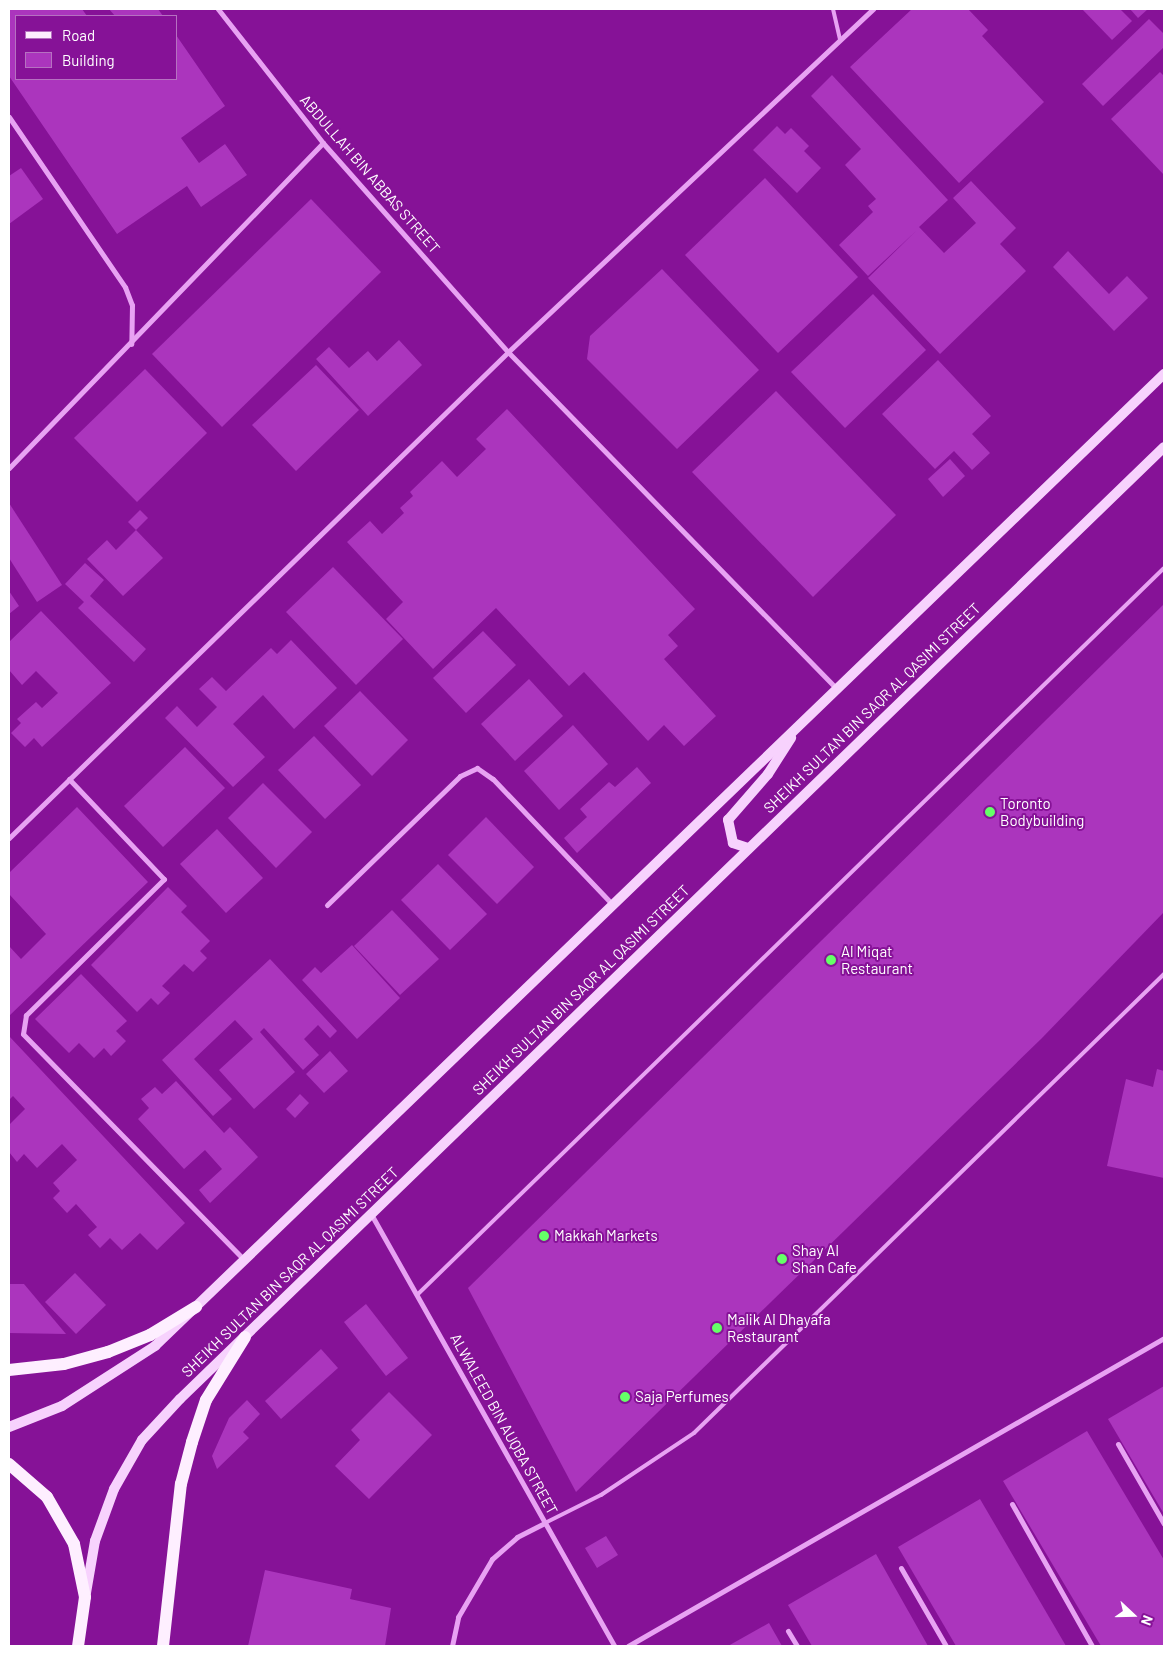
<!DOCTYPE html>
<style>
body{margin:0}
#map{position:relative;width:1173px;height:1655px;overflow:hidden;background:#861297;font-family:Barlow,sans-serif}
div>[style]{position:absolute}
.building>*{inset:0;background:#ab35bd}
.service>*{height:4px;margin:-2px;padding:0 2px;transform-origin:2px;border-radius:2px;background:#e8a2f3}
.minor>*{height:5px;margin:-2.5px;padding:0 2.5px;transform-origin:2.5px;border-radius:2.5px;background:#e8a2f3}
.secondary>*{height:10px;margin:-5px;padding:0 5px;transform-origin:5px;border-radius:5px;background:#f7d2fd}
.primary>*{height:12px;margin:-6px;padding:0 6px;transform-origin:6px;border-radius:6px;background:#feefff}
.dots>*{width:14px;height:14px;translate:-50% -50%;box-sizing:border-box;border:2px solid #861297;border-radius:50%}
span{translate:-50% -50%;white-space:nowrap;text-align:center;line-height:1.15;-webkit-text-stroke:4px #861297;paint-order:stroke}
.street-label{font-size:15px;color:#fff}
.poi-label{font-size:15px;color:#fff}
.left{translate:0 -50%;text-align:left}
.frame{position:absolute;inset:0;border:10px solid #fff;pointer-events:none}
.legend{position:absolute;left:15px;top:15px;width:162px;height:65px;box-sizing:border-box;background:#861297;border:1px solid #b671c1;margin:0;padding:6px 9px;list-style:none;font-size:15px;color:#fff}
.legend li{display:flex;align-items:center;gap:10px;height:25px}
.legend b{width:25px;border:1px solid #b671c1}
.north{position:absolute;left:1108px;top:1590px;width:50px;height:50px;-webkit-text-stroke:4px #861297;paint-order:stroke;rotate:111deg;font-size:14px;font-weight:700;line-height:20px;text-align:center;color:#fff}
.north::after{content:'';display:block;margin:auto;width:18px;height:22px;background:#fff;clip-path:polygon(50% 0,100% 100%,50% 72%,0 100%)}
</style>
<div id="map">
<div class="building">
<i style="clip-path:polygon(9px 9px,82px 9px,87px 16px,16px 16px,16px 79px,176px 79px,176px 35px,225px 106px,181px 138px,199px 163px,225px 144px,247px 175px,201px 207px,187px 186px,117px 234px,9px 76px)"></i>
<i style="clip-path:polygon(109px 9px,158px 9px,163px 16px,115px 16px)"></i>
<i style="clip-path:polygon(912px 9px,968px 9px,988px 30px,982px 36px,1044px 102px,959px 183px,850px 67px)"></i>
<i style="clip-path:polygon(1082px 9px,1120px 9px,1132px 21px,1112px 40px)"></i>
<i style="clip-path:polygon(1130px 9px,1148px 9px,1138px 18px)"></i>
<i style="clip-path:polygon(1149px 19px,1164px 34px,1164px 47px,1103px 106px,1082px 84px)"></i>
<i style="clip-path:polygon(1160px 72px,1164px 76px,1164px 175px,1111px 119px)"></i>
<i style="clip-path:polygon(832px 75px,948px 200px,919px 227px,944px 253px,976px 223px,953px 198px,971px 181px,1016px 228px,1000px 244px,1026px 271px,940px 354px,868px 278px,916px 231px,868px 276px,839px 245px,873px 212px,868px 206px,876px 199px,845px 165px,861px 149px,811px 96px)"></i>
<i style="clip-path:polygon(777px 126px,785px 134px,791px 128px,809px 146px,804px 151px,821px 168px,797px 193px,753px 150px)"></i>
<i style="clip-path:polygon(21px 168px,43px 199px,9px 224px,9px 176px)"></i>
<i style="clip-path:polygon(765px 178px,858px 277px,778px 353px,685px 255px)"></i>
<i style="clip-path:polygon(311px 199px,381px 272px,222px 427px,152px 354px)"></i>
<i style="clip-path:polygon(1068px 251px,1109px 294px,1127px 276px,1148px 298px,1114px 331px,1053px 267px)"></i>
<i style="clip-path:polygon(662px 269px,759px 370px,677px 449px,587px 359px,590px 336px)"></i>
<i style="clip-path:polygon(873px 294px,926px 350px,845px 428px,791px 372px)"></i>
<i style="clip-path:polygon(399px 340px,422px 365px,368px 416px,316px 359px,329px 347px,349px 368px,368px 351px,377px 361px)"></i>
<i style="clip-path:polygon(938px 360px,991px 416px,972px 434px,990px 453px,972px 470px,954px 451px,935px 469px,882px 414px)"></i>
<i style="clip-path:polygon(316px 365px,359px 410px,296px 471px,252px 425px)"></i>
<i style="clip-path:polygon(145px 369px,207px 433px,137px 502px,74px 438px)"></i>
<i style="clip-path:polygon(776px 391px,896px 515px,813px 597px,692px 472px)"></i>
<i style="clip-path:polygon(507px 409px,695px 609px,668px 635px,678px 646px,664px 659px,716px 716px,684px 746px,664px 725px,648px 741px,584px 672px,569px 686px,496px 608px,433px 669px,386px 619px,403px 602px,347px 542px,370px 521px,382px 534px,404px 513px,400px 508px,413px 496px,410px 492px,442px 461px,457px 477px,486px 449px,476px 439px)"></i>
<i style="clip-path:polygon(950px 459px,965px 476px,943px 497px,928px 479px)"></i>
<i style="clip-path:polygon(9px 503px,62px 585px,37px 602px,9px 558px)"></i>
<i style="clip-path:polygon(140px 510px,148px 518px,136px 530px,128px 522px)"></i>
<i style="clip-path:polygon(136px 530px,163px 558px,123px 596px,87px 559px,107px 540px,116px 550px)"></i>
<i style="clip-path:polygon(85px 563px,104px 580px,90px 596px,146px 649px,134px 662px,78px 608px,84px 602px,65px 584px)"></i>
<i style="clip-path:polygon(333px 567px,403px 639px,356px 685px,286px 612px)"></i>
<i style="clip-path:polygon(9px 591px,19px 606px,9px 614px)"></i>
<i style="clip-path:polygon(1164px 604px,1164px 912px,1042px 1038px,576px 1492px,468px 1288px)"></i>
<i style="clip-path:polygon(41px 611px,111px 683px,42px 747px,34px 738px,25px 747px,11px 733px,21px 723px,17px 719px,36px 702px,42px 708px,58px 693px,36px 671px,22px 685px,9px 670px,9px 642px)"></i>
<i style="clip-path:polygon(483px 631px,516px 665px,466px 713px,433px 678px)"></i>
<i style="clip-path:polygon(291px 640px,337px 688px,294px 729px,263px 695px,233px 724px,265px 757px,233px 787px,165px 718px,177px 706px,197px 727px,217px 707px,199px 689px,212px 677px,226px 691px,271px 648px,277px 654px)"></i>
<i style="clip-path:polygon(529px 679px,563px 716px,515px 761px,481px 724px)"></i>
<i style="clip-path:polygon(360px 691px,408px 740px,372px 776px,324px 726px)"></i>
<i style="clip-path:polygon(573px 725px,608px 764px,559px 810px,524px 771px)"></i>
<i style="clip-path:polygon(314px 736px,361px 785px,325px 819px,278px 770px)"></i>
<i style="clip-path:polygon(185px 747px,225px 788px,163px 847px,124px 806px)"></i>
<i style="clip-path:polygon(637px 767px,651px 783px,577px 853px,564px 838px,587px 817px,580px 809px,609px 782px,615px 787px)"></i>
<i style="clip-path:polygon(263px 783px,312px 832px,276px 868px,228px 818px)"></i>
<i style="clip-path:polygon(77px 807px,148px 882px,9px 1016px,9px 946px,21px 959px,46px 934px,9px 894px,9px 873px)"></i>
<i style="clip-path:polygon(486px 817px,534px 867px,497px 904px,448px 855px)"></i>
<i style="clip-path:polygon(217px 829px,263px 878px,226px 913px,180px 864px)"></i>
<i style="clip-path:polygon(438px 864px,487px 914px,450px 950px,401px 900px)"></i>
<i style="clip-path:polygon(168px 887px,187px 906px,181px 912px,210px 941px,200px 951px,207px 958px,193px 972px,184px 964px,162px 986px,170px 993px,158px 1005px,151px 998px,137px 1012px,91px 965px)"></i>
<i style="clip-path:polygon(392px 910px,439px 959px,400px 995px,354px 946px)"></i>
<i style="clip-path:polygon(352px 945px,400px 998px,357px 1039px,302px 980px,315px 967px,321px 973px)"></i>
<i style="clip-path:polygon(270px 959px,337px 1031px,330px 1038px,318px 1025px,304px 1039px,319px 1055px,303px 1070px,264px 1028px,260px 1032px,295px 1072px,254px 1109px,219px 1070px,253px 1039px,235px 1020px,194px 1059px,232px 1099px,213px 1116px,162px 1060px)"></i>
<i style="clip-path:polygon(81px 974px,127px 1021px,116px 1031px,126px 1041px,111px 1056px,104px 1048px,94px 1058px,79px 1043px,69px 1053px,35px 1019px)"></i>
<i style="clip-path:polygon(9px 1036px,185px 1223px,157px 1250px,140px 1233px,122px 1250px,110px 1238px,100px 1248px,88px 1235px,97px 1227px,76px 1204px,67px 1213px,53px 1198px,60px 1191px,53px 1183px,77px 1160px,62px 1144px,37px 1168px,24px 1154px,17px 1162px,9px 1152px,9px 1125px,25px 1109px,13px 1096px,9px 1100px)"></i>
<i style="clip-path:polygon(330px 1051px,348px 1071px,324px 1093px,306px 1074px)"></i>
<i style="clip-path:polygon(1157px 1069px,1164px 1071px,1164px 1178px,1107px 1166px,1126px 1079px,1153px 1087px)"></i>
<i style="clip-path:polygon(176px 1081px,224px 1133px,230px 1127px,258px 1157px,210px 1203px,199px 1190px,222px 1169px,205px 1150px,184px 1169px,138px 1119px,149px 1108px,141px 1099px,155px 1087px,162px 1094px)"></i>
<i style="clip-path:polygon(300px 1094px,309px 1103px,295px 1118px,286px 1109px)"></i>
<i style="clip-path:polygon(75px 1273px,106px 1305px,76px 1334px,45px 1302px)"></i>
<i style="clip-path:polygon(9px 1284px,24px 1284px,66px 1334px,9px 1333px)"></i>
<i style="clip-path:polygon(366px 1304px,408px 1358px,386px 1376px,344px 1322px)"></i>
<i style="clip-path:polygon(321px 1349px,338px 1368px,281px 1419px,265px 1401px)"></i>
<i style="clip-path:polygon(1164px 1386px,1164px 1514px,1108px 1419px)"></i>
<i style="clip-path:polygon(389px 1392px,432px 1435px,369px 1499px,335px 1466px,360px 1440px,351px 1430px)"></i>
<i style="clip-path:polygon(247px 1400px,260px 1414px,243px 1432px,249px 1438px,217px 1469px,212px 1456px,229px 1418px)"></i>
<i style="clip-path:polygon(1087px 1431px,1164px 1560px,1164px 1646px,1101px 1646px,1003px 1481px)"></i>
<i style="clip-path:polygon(980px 1499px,1066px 1646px,956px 1646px,898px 1547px)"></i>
<i style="clip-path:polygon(606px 1536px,618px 1555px,597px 1568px,585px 1548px)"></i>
<i style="clip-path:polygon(876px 1554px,928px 1646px,812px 1646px,788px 1605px)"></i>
<i style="clip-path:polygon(265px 1570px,352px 1589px,350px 1599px,391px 1608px,385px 1646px,248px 1646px)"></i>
<i style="clip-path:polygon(769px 1623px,782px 1646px,728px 1646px)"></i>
</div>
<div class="service">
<i style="left:833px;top:9px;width:31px;rotate:77deg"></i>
<i style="left:417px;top:1295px;width:1042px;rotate:-44.22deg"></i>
<i style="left:545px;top:1523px;width:63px;rotate:-26.6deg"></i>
<i style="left:601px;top:1495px;width:112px;rotate:-33.7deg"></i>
<i style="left:694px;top:1433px;width:657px;rotate:-44.32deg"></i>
</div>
<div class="minor">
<i style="left:218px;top:9px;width:170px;rotate:51.9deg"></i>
<i style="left:323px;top:143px;width:279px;rotate:48.5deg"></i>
<i style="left:508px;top:352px;width:471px;rotate:45.7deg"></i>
<i style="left:9px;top:117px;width:206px;rotate:55.7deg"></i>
<i style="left:125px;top:287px;width:19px;rotate:69deg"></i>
<i style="left:132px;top:305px;width:39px;rotate:91deg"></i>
<i style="left:9px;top:468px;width:452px;rotate:-46deg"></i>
<i style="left:69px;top:779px;width:138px;rotate:46.5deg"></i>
<i style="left:164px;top:879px;width:194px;rotate:135.4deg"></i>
<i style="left:26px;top:1015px;width:19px;rotate:99deg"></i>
<i style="left:23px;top:1034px;width:316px;rotate:45.6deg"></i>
<i style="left:9px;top:838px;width:697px;rotate:-44.24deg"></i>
<i style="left:508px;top:352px;width:501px;rotate:-43.22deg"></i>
<i style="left:327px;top:905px;width:185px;rotate:-44.1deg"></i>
<i style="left:460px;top:776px;width:19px;rotate:-25deg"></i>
<i style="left:477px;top:768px;width:19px;rotate:35deg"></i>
<i style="left:493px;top:779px;width:174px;rotate:46.4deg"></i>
<i style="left:371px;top:1214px;width:496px;rotate:60.6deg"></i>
<i style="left:1118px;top:1444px;width:92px;rotate:60.1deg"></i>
<i style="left:1012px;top:1504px;width:163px;rotate:60.6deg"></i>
<i style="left:901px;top:1568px;width:90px;rotate:60deg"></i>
<i style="left:788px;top:1631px;width:17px;rotate:59deg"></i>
<i style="left:452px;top:1646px;width:30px;rotate:-78deg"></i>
<i style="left:458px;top:1617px;width:67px;rotate:-59.6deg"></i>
<i style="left:492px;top:1559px;width:33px;rotate:-41deg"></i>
<i style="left:517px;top:1537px;width:31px;rotate:-27deg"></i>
<i style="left:628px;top:1646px;width:618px;rotate:-29.88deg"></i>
</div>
<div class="secondary">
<i style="left:748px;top:848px;width:16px;rotate:-162deg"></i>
<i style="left:733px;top:843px;width:24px;rotate:-102deg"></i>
<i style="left:728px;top:820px;width:61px;rotate:-49deg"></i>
<i style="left:768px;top:774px;width:43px;rotate:-57.4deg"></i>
<i style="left:9px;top:1427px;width:57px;rotate:-21.6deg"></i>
<i style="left:62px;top:1406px;width:111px;rotate:-32.8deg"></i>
<i style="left:155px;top:1346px;width:1401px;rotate:-43.93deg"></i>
<i style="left:86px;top:1593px;width:53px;rotate:-80.2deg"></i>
<i style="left:95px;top:1541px;width:55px;rotate:-69.9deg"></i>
<i style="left:114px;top:1489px;width:56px;rotate:-60.3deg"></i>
<i style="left:142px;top:1440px;width:56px;rotate:-47.2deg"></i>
<i style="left:180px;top:1399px;width:1369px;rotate:-44.05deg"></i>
</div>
<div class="primary">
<i style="left:9px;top:1370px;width:55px;rotate:-6.2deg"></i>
<i style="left:64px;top:1364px;width:46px;rotate:-15.3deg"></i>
<i style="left:108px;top:1352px;width:45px;rotate:-22deg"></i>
<i style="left:150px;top:1335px;width:54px;rotate:-31.3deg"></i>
<i style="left:9px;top:1464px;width:50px;rotate:41deg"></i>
<i style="left:47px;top:1497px;width:54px;rotate:60.1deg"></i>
<i style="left:74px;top:1544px;width:54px;rotate:78.3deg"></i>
<i style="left:85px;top:1597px;width:49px;rotate:98.1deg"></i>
<i style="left:163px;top:1646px;width:163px;rotate:-83.7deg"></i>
<i style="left:181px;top:1484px;width:43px;rotate:-75.3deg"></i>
<i style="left:192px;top:1442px;width:44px;rotate:-71.6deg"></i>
<i style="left:206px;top:1400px;width:74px;rotate:-58.2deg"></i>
</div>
<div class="dots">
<i style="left:990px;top:812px;background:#65ff68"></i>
<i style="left:831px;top:960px;background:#65ff68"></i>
<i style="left:544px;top:1236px;background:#65ff68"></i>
<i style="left:782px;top:1259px;background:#65ff68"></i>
<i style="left:717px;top:1328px;background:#65ff68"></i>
<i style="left:625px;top:1397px;background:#65ff68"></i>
</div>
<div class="street-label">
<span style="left:370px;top:174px;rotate:49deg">ABDULLAH BIN ABBAS STREET</span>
<span style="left:872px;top:708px;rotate:-44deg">SHEIKH SULTAN BIN SAQR AL QASIMI STREET</span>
<span style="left:581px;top:990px;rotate:-44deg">SHEIKH SULTAN BIN SAQR AL QASIMI STREET</span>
<span style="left:290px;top:1272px;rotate:-44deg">SHEIKH SULTAN BIN SAQR AL QASIMI STREET</span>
<span style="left:504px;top:1424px;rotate:61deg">ALWALEED BIN AUQBA STREET</span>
</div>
<div class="poi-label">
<span class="left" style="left:1000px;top:812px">Toronto<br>Bodybuilding</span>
<span class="left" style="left:841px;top:960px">Al Miqat<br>Restaurant</span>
<span class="left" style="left:554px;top:1236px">Makkah Markets</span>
<span class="left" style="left:792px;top:1259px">Shay Al<br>Shan Cafe</span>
<span class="left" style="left:727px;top:1328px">Malik Al Dhayafa<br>Restaurant</span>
<span class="left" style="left:635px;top:1397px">Saja Perfumes</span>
</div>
<div class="frame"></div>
<ul class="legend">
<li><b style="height:6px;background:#feefff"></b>Road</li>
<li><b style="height:14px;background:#ab35bd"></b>Building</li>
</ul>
<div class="north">N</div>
</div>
